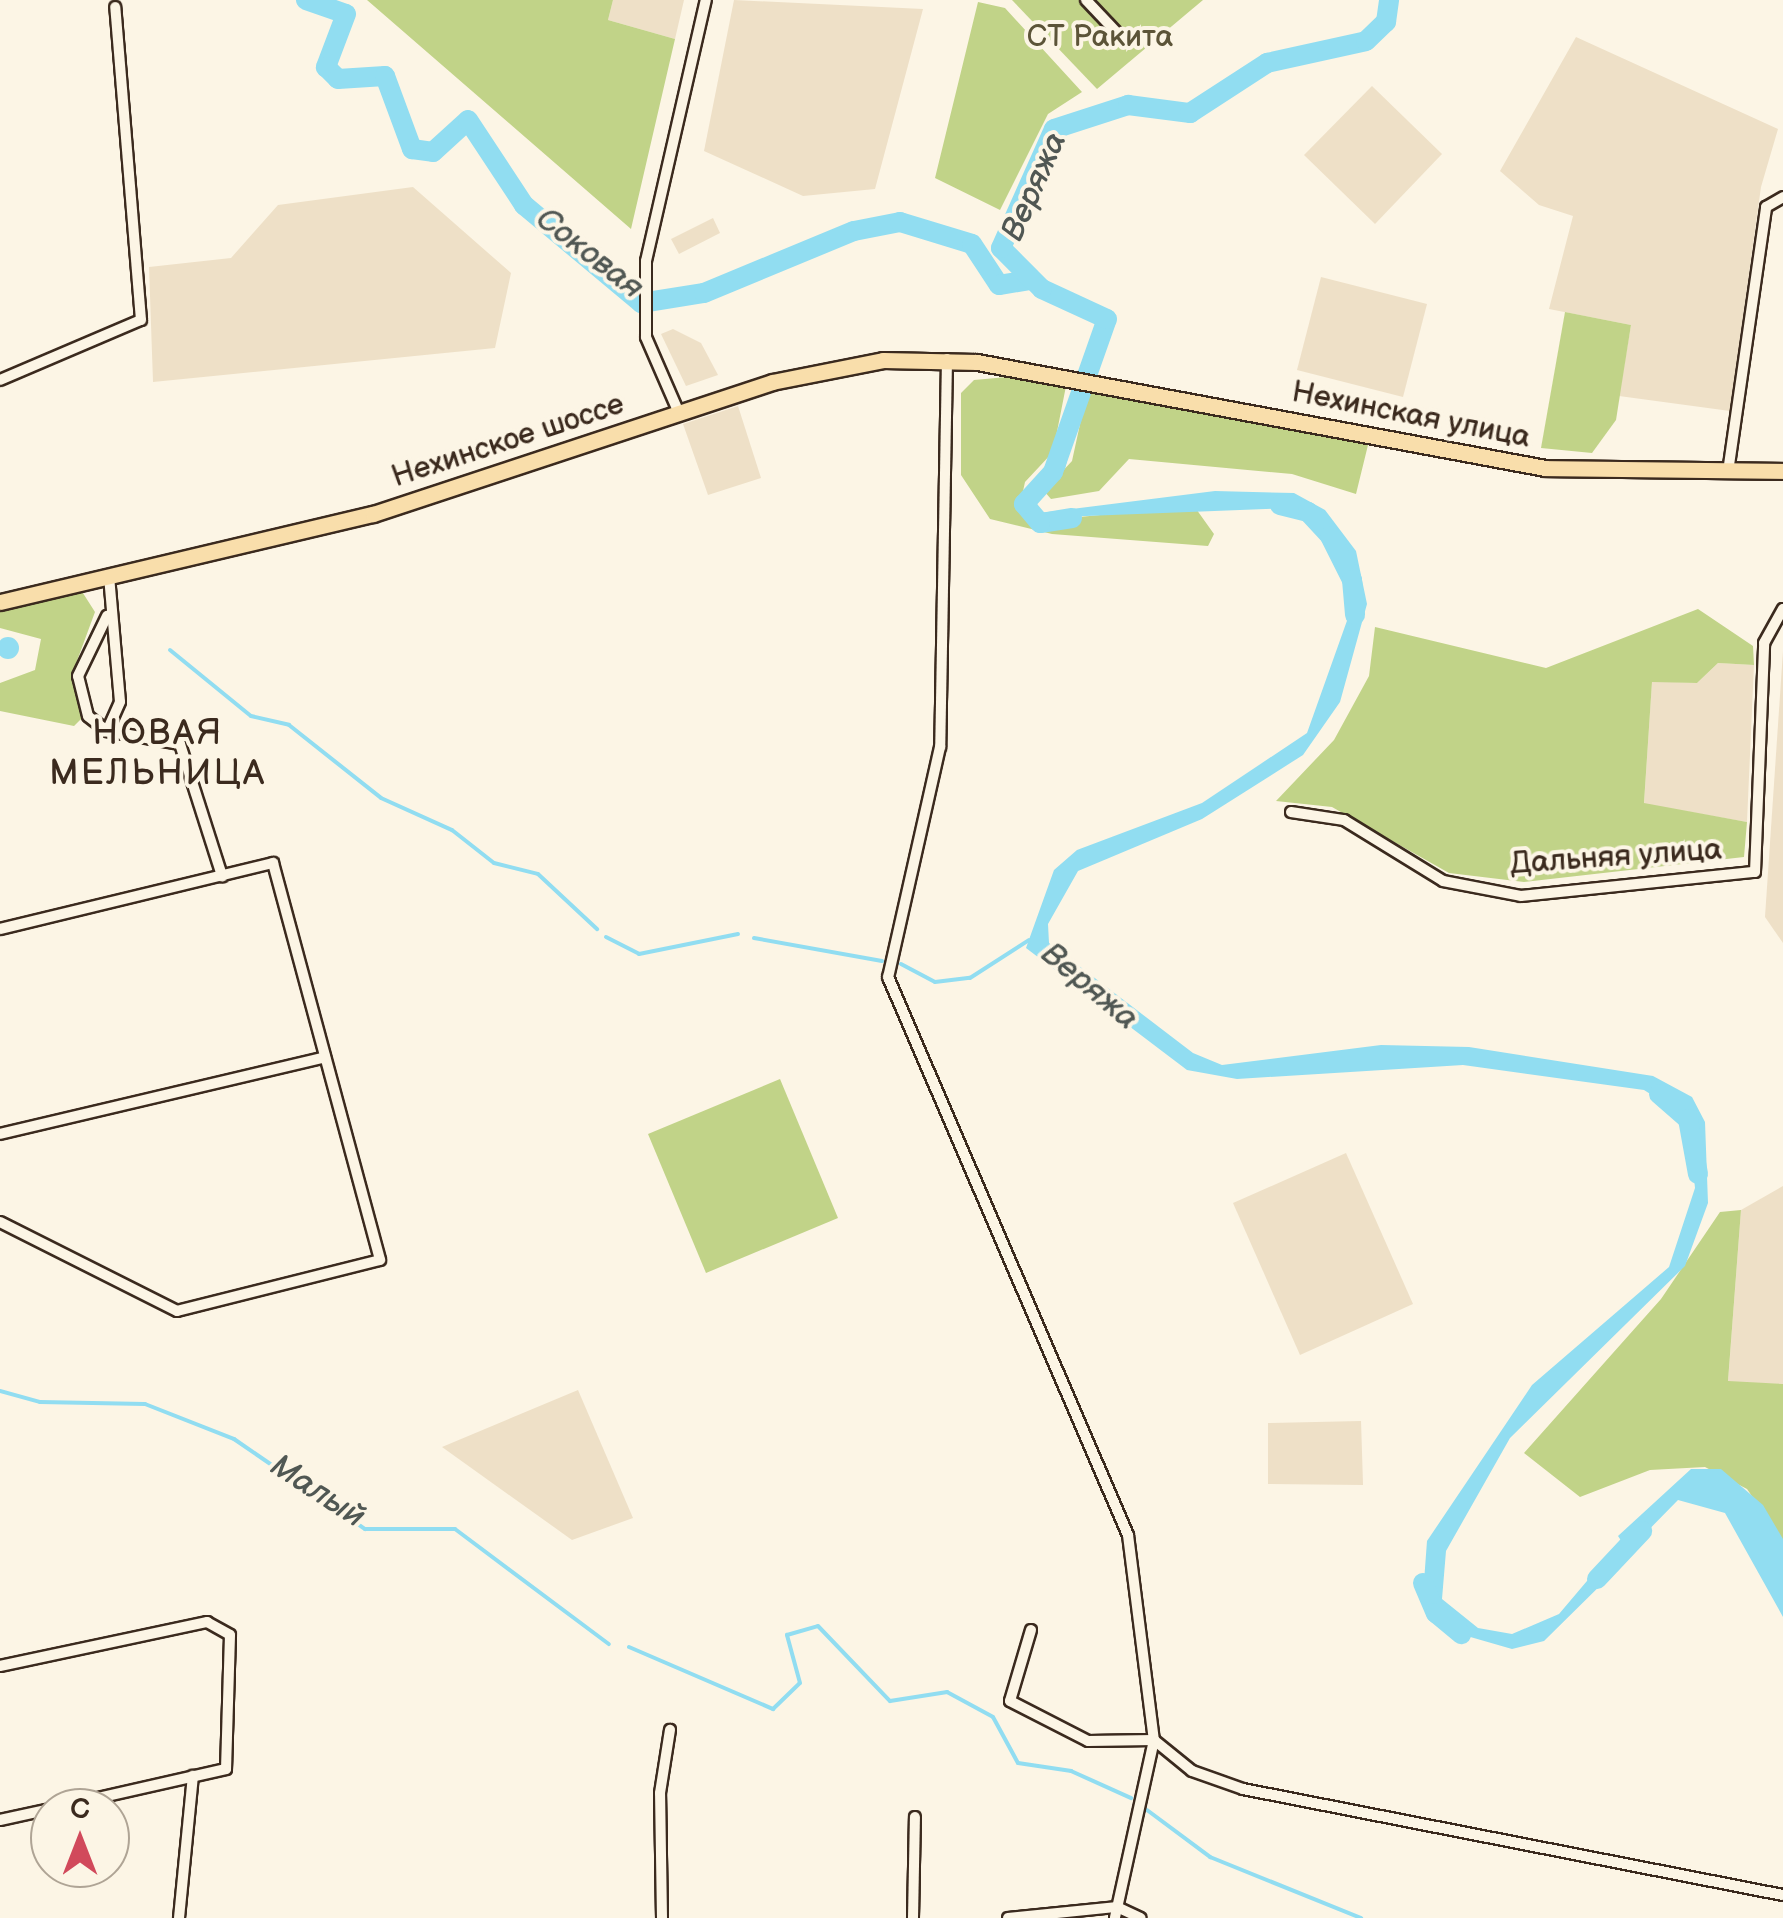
<!DOCTYPE html>
<meta charset="utf-8">
<style>
body{margin:0}
#map{position:relative;width:1783px;height:1918px;overflow:hidden;background:#fcf5e5;font-family:"Balsamiq Sans",sans-serif}
div>[style]{position:absolute}
.built>*{inset:0;background:#eee0c7}
.green>*{inset:0;background:#c1d388}
.water>*{inset:0;background:#91ddf1}
.round{border-radius:50%}
.stream>*{height:4px;margin:-2px;padding:0 2px;transform-origin:2px;border-radius:2px;background:#91ddf1}
.river>*{height:20px;margin:-10px;padding:0 10px;transform-origin:10px;border-radius:10px;background:#91ddf1}
.roads{filter:drop-shadow(2px 0 #3b2a1e) drop-shadow(-2px 0 #3b2a1e) drop-shadow(0 2px #3b2a1e) drop-shadow(0 -2px #3b2a1e)}
.street>*{height:10px;margin:-5px;padding:0 5px;transform-origin:5px;border-radius:5px;background:#fcf5e5}
.primary>*{height:15px;margin:-7.5px;padding:0 7.5px;transform-origin:7.5px;border-radius:7.5px;background:#f9deab}
span{translate:-50% -50%;white-space:nowrap;text-align:center;line-height:1.15;-webkit-text-stroke:8px #fcf5e5;paint-order:stroke}
.park-label{font-size:30px;color:#5c5438}
.street-label{font-size:30px;color:#3b2a1e}
.water-label{font-size:32px;color:#505753;font-style:italic}
.quarter-label{font-size:35px;color:#3b2a1e;letter-spacing:2.5px}
.north{position:absolute;left:30px;top:1788px;width:100px;height:100px;box-sizing:border-box;background:#fcf5e5;border:2px solid #afa495;border-radius:50%;rotate:0deg;font-size:28px;font-weight:700;line-height:40px;text-align:center;color:#3b2a1e}
.north::after{content:'';display:block;margin:auto;width:35px;height:45px;background:#d1495b;clip-path:polygon(50% 0,100% 100%,50% 72%,0 100%)}
</style>
<div id="map">
<div class="built">
<i style="clip-path:polygon(613px 0,684px 0,675px 39px,608px 20px)"></i>
<i style="clip-path:polygon(734px 0,923px 9px,875px 189px,803px 196px,704px 151px)"></i>
<i style="clip-path:polygon(1576px 37px,1778px 129px,1761px 187px,1730px 411px,1619px 396px,1631px 325px,1549px 309px,1573px 216px,1539px 205px,1500px 171px)"></i>
<i style="clip-path:polygon(1372px 86px,1442px 154px,1375px 224px,1304px 155px)"></i>
<i style="clip-path:polygon(413px 187px,511px 273px,495px 348px,153px 382px,149px 267px,231px 258px,278px 205px)"></i>
<i style="clip-path:polygon(713px 218px,720px 233px,679px 254px,671px 239px)"></i>
<i style="clip-path:polygon(1321px 277px,1427px 304px,1403px 397px,1297px 370px)"></i>
<i style="clip-path:polygon(673px 329px,701px 343px,718px 375px,686px 386px,661px 334px)"></i>
<i style="clip-path:polygon(738px 406px,761px 478px,708px 495px,683px 424px)"></i>
<i style="clip-path:polygon(1783px 651px,1783px 943px,1765px 917px)"></i>
<i style="clip-path:polygon(1718px 663px,1754px 665px,1747px 822px,1644px 804px,1652px 681px,1697px 683px)"></i>
<i style="clip-path:polygon(1346px 1153px,1413px 1304px,1300px 1355px,1233px 1203px)"></i>
<i style="clip-path:polygon(1783px 1186px,1783px 1384px,1728px 1382px,1741px 1210px)"></i>
<i style="clip-path:polygon(578px 1390px,633px 1518px,572px 1540px,442px 1447px)"></i>
<i style="clip-path:polygon(1361px 1421px,1363px 1485px,1268px 1484px,1268px 1423px)"></i>
</div>
<div class="green">
<i style="clip-path:polygon(367px 0,613px 0,608px 20px,675px 39px,631px 229px)"></i>
<i style="clip-path:polygon(1012px 0,1203px 0,1097px 89px)"></i>
<i style="clip-path:polygon(978px 2px,1005px 8px,1082px 92px,1048px 114px,1000px 210px,935px 178px)"></i>
<i style="clip-path:polygon(1565px 312px,1631px 325px,1616px 420px,1592px 453px,1541px 448px)"></i>
<i style="clip-path:polygon(1018px 376px,1066px 386px,1053px 452px,1025px 482px,1020px 505px,1048px 520px,1194px 506px,1214px 534px,1208px 546px,1052px 534px,990px 519px,961px 475px,961px 393px,974px 380px)"></i>
<i style="clip-path:polygon(1087px 392px,1368px 445px,1356px 494px,1292px 474px,1129px 459px,1099px 491px,1051px 499px,1044px 491px,1072px 461px)"></i>
<i style="clip-path:polygon(81px 590px,95px 612px,71px 677px,84px 716px,74px 726px,0 711px,0 683px,35px 670px,41px 639px,0 628px,0 611px)"></i>
<i style="clip-path:polygon(1698px 609px,1753px 646px,1754px 665px,1718px 663px,1697px 683px,1652px 682px,1644px 803px,1747px 822px,1744px 857px,1524px 882px,1449px 873px,1332px 807px,1276px 801px,1334px 740px,1369px 676px,1375px 627px,1546px 668px)"></i>
<i style="clip-path:polygon(780px 1079px,838px 1218px,706px 1273px,648px 1134px)"></i>
<i style="clip-path:polygon(1741px 1210px,1728px 1381px,1783px 1384px,1783px 1541px,1747px 1489px,1705px 1467px,1650px 1470px,1580px 1497px,1524px 1453px,1661px 1299px,1720px 1212px)"></i>
</div>
<div class="water">
<i style="clip-path:polygon(1070px 398px,1082px 401px,1065px 469px,1036px 501px,1040px 513px,1215px 491px,1294px 493px,1325px 510px,1356px 551px,1367px 604px,1340px 702px,1303px 755px,1202px 819px,1078px 871px,1048px 924px,1049px 943px,1193px 1053px,1222px 1065px,1381px 1045px,1469px 1047px,1653px 1076px,1692px 1097px,1705px 1122px,1708px 1203px,1685px 1266px,1510px 1438px,1446px 1551px,1442px 1599px,1478px 1628px,1512px 1634px,1559px 1614px,1609px 1555px,1617px 1569px,1544px 1641px,1512px 1649px,1460px 1634px,1423px 1595px,1427px 1541px,1532px 1385px,1669px 1267px,1695px 1188px,1688px 1118px,1644px 1090px,1463px 1065px,1237px 1079px,1187px 1070px,1026px 948px,1054px 870px,1077px 850px,1202px 803px,1307px 733px,1354px 601px,1335px 543px,1294px 508px,1035px 518px,1027px 499px,1053px 471px)"></i>
<i class="round" style="left:-3px;top:637px;width:22px;height:22px"></i>
<i style="clip-path:polygon(1691px 1469px,1721px 1469px,1763px 1505px,1783px 1539px,1783px 1617px,1725px 1513px,1678px 1500px,1628px 1551px,1618px 1536px)"></i>
</div>
<div class="stream">
<i style="left:170px;top:650px;width:104px;rotate:39.2deg"></i>
<i style="left:251px;top:716px;width:39px;rotate:13deg"></i>
<i style="left:289px;top:725px;width:117px;rotate:38.4deg"></i>
<i style="left:381px;top:798px;width:78px;rotate:24.3deg"></i>
<i style="left:452px;top:830px;width:53px;rotate:38.2deg"></i>
<i style="left:494px;top:863px;width:45px;rotate:14deg"></i>
<i style="left:538px;top:874px;width:81px;rotate:43deg"></i>
<i style="left:606px;top:937px;width:37px;rotate:27deg"></i>
<i style="left:639px;top:954px;width:101px;rotate:-11.4deg"></i>
<i style="left:754px;top:938px;width:130px;rotate:10.2deg"></i>
<i style="left:901px;top:964px;width:38px;rotate:28deg"></i>
<i style="left:935px;top:982px;width:35px;rotate:-7deg"></i>
<i style="left:970px;top:978px;width:70px;rotate:-32.8deg"></i>
<i style="left:0;top:1391px;width:41px;rotate:15.4deg"></i>
<i style="left:40px;top:1402px;width:105px;rotate:1.1deg"></i>
<i style="left:145px;top:1404px;width:96px;rotate:21.5deg"></i>
<i style="left:234px;top:1439px;width:159px;rotate:34.5deg"></i>
<i style="left:365px;top:1529px;width:90px"></i>
<i style="left:455px;top:1529px;width:192px;rotate:36.8deg"></i>
<i style="left:629px;top:1647px;width:157px;rotate:23.3deg"></i>
<i style="left:773px;top:1709px;width:37px;rotate:-44deg"></i>
<i style="left:800px;top:1683px;width:50px;rotate:-105.2deg"></i>
<i style="left:787px;top:1635px;width:32px;rotate:-16deg"></i>
<i style="left:818px;top:1626px;width:104px;rotate:46.2deg"></i>
<i style="left:890px;top:1701px;width:58px;rotate:-9deg"></i>
<i style="left:947px;top:1692px;width:52px;rotate:28.5deg"></i>
<i style="left:993px;top:1717px;width:52px;rotate:61.5deg"></i>
<i style="left:1018px;top:1763px;width:54px;rotate:8.6deg"></i>
<i style="left:1071px;top:1771px;width:66px;rotate:24.2deg"></i>
<i style="left:1147px;top:1810px;width:79px;rotate:36.7deg"></i>
<i style="left:1210px;top:1857px;width:163px;rotate:22deg"></i>
</div>
<div class="river">
<i style="left:306px;top:0;width:42px;rotate:19.3deg"></i>
<i style="left:346px;top:14px;width:57px;rotate:110.7deg"></i>
<i style="left:326px;top:67px;width:17px;rotate:45deg"></i>
<i style="left:338px;top:79px;width:47px;rotate:-3.7deg"></i>
<i style="left:385px;top:76px;width:78px;rotate:69.7deg"></i>
<i style="left:412px;top:149px;width:21px;rotate:8deg"></i>
<i style="left:433px;top:152px;width:47px;rotate:-42.4deg"></i>
<i style="left:468px;top:120px;width:102px;rotate:56.6deg"></i>
<i style="left:524px;top:205px;width:153px;rotate:39.9deg"></i>
<i style="left:641px;top:303px;width:64px;rotate:-9deg"></i>
<i style="left:704px;top:293px;width:162px;rotate:-22.5deg"></i>
<i style="left:854px;top:231px;width:47px;rotate:-11.1deg"></i>
<i style="left:900px;top:222px;width:75px;rotate:17deg"></i>
<i style="left:972px;top:244px;width:49px;rotate:56.6deg"></i>
<i style="left:999px;top:285px;width:32px;rotate:-9deg"></i>
<i style="left:1280px;top:505px;width:29px;rotate:14deg"></i>
<i style="left:1308px;top:512px;width:33px;rotate:47deg"></i>
<i style="left:1330px;top:536px;width:49px;rotate:63.4deg"></i>
<i style="left:1352px;top:580px;width:35px;rotate:85deg"></i>
<i style="left:1072px;top:518px;width:32px;rotate:171deg"></i>
<i style="left:1040px;top:523px;width:25px;rotate:-130deg"></i>
<i style="left:1024px;top:504px;width:43px;rotate:-47.8deg"></i>
<i style="left:1053px;top:472px;width:162px;rotate:-70.6deg"></i>
<i style="left:1107px;top:319px;width:72px;rotate:-155.2deg"></i>
<i style="left:1042px;top:289px;width:58px;rotate:-135deg"></i>
<i style="left:1001px;top:248px;width:130px;rotate:-66deg"></i>
<i style="left:1054px;top:129px;width:78px;rotate:-18deg"></i>
<i style="left:1128px;top:105px;width:63px;rotate:7.4deg"></i>
<i style="left:1190px;top:113px;width:92px;rotate:-33deg"></i>
<i style="left:1267px;top:63px;width:101px;rotate:-12.5deg"></i>
<i style="left:1366px;top:41px;width:28px;rotate:-44deg"></i>
<i style="left:1386px;top:22px;width:22px;rotate:-82deg"></i>
<i style="left:1659px;top:1094px;width:38px;rotate:41deg"></i>
<i style="left:1688px;top:1119px;width:56px;rotate:79.7deg"></i>
<i style="left:1597px;top:1579px;width:66px;rotate:-46.8deg"></i>
<i style="left:1423px;top:1583px;width:33px;rotate:67deg"></i>
<i style="left:1436px;top:1613px;width:33px;rotate:40deg"></i>
</div>
<div class="roads">
<div class="street">
<i style="left:1086px;top:0;width:51px;rotate:46.6deg"></i>
<i style="left:947px;top:359px;width:388px;rotate:91deg"></i>
<i style="left:940px;top:747px;width:236px;rotate:102.7deg"></i>
<i style="left:888px;top:977px;width:607px;rotate:66.73deg"></i>
<i style="left:1128px;top:1535px;width:207px;rotate:82.8deg"></i>
<i style="left:1154px;top:1740px;width:182px;rotate:102.4deg"></i>
<i style="left:0;top:380px;width:153px;rotate:-23.1deg"></i>
<i style="left:141px;top:320px;width:314px;rotate:-94.7deg"></i>
<i style="left:679px;top:413px;width:83px;rotate:-113.5deg"></i>
<i style="left:646px;top:337px;width:76px;rotate:-90deg"></i>
<i style="left:646px;top:261px;width:268px;rotate:-77.1deg"></i>
<i style="left:1728px;top:472px;width:268px;rotate:-81.8deg"></i>
<i style="left:1766px;top:207px;width:20px;rotate:-30deg"></i>
<i style="left:109px;top:576px;width:126px;rotate:85deg"></i>
<i style="left:120px;top:702px;width:32px;rotate:114deg"></i>
<i style="left:107px;top:731px;width:74px;rotate:10.1deg"></i>
<i style="left:180px;top:744px;width:139px;rotate:72.3deg"></i>
<i style="left:107px;top:731px;width:24px;rotate:-142deg"></i>
<i style="left:88px;top:716px;width:41px;rotate:-104deg"></i>
<i style="left:78px;top:676px;width:67px;rotate:-64.2deg"></i>
<i style="left:1291px;top:812px;width:54px;rotate:8.6deg"></i>
<i style="left:1344px;top:820px;width:116px;rotate:31.6deg"></i>
<i style="left:1443px;top:881px;width:79px;rotate:10.9deg"></i>
<i style="left:1521px;top:896px;width:235px;rotate:-5.9deg"></i>
<i style="left:1755px;top:872px;width:229px;rotate:-87.7deg"></i>
<i style="left:1764px;top:643px;width:39px;rotate:-61deg"></i>
<i style="left:0;top:929px;width:281px;rotate:-13.6deg"></i>
<i style="left:273px;top:863px;width:411px;rotate:74.9deg"></i>
<i style="left:380px;top:1260px;width:209px;rotate:165.9deg"></i>
<i style="left:177px;top:1311px;width:198px;rotate:-153.3deg"></i>
<i style="left:0;top:1134px;width:334px;rotate:-13.3deg"></i>
<i style="left:1031px;top:1630px;width:74px;rotate:106.5deg"></i>
<i style="left:1010px;top:1701px;width:88px;rotate:27.1deg"></i>
<i style="left:1088px;top:1741px;width:66px;rotate:-0.9deg"></i>
<i style="left:1154px;top:1740px;width:49px;rotate:39.2deg"></i>
<i style="left:1192px;top:1771px;width:54px;rotate:19.4deg"></i>
<i style="left:1243px;top:1789px;width:550px;rotate:11.11deg"></i>
<i style="left:0;top:1666px;width:212px;rotate:-12deg"></i>
<i style="left:207px;top:1622px;width:26px;rotate:29deg"></i>
<i style="left:230px;top:1635px;width:134px;rotate:91.7deg"></i>
<i style="left:226px;top:1769px;width:176px;rotate:167.2deg"></i>
<i style="left:0;top:1820px;width:51px;rotate:-12.4deg"></i>
<i style="left:179px;top:1918px;width:143px;rotate:-84.4deg"></i>
<i style="left:662px;top:1918px;width:125px;rotate:-90.9deg"></i>
<i style="left:660px;top:1793px;width:64px;rotate:-81deg"></i>
<i style="left:913px;top:1918px;width:101px;rotate:-88.9deg"></i>
<i style="left:1008px;top:1918px;width:110px;rotate:-5.8deg"></i>
<i style="left:1117px;top:1907px;width:26px;rotate:25deg"></i>
</div>
<div class="primary">
<i style="left:0;top:602px;width:383px;rotate:-13.3deg"></i>
<i style="left:373px;top:514px;width:420px;rotate:-18.3deg"></i>
<i style="left:772px;top:382px;width:113px;rotate:-11.2deg"></i>
<i style="left:883px;top:360px;width:94px;rotate:1.2deg"></i>
<i style="left:977px;top:362px;width:578px;rotate:10.57deg"></i>
<i style="left:1545px;top:468px;width:238px;rotate:0.7deg"></i>
</div>
</div>
<div class="park-label">
<span style="left:1100px;top:37px">СТ Ракита</span>
</div>
<div class="street-label">
<span style="left:1411px;top:415px;rotate:11deg">Нехинская улица</span>
<span style="left:508px;top:441px;rotate:-18deg">Нехинское шоссе</span>
<span style="left:1616px;top:857px;rotate:-4deg">Дальняя улица</span>
</div>
<div class="water-label">
<span style="left:1035px;top:187px;rotate:-66deg">Веряжа</span>
<span style="left:589px;top:254px;rotate:38deg">Соковая</span>
<span style="left:1089px;top:987px;rotate:40deg">Веряжа</span>
<span style="left:317px;top:1492px;rotate:33deg">Малый</span>
</div>
<div class="quarter-label">
<span style="left:158px;top:754px">НОВАЯ<br>МЕЛЬНИЦА</span>
</div>
<div class="north">С</div>
</div>
